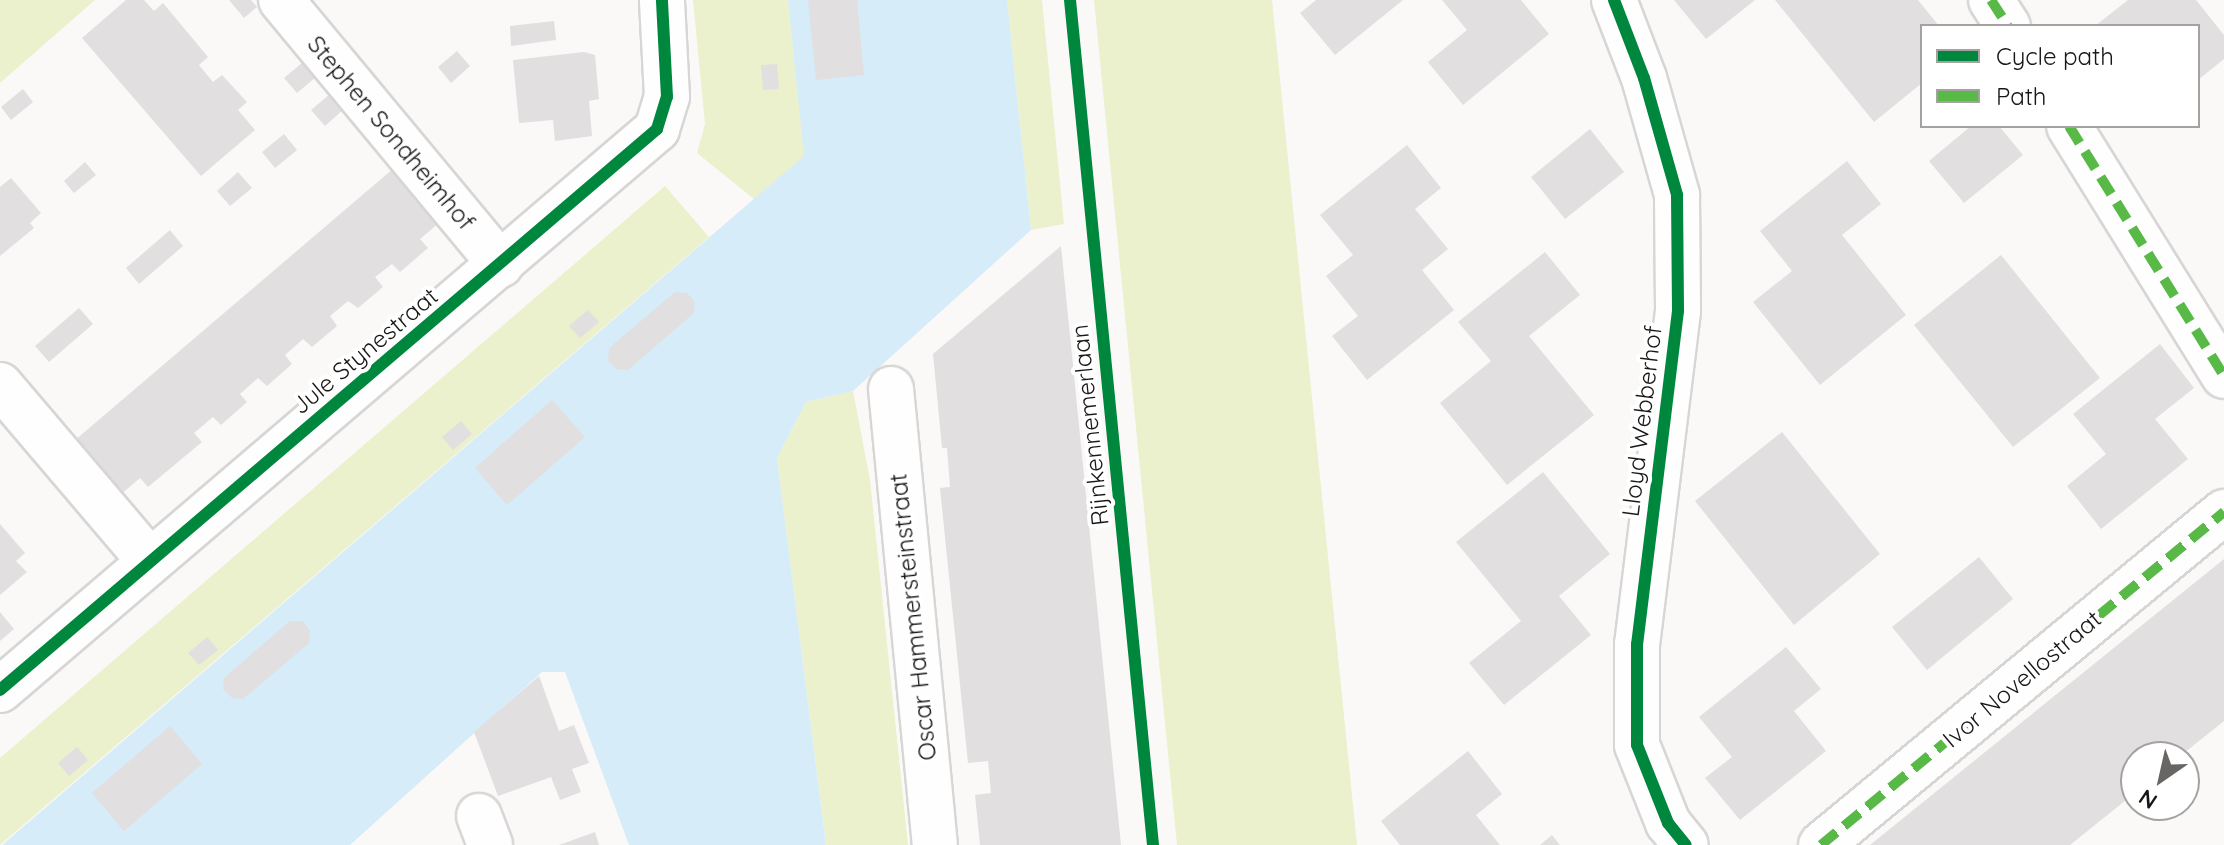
<!DOCTYPE html>
<style>
body{margin:0}
#map{position:relative;width:2224px;height:845px;overflow:hidden;background:#fbf9f7;font-family:Quicksand,sans-serif}
div>[style]{position:absolute}
.green>*{inset:0;background:#ebf1cc}
.water>*{inset:0;background:#d6ecf9}
.building>*{inset:0;background:#e1dfdf}
.roads{filter:drop-shadow(2px 0 #d8d6d5) drop-shadow(-2px 0 #d8d6d5) drop-shadow(0 2px #d8d6d5) drop-shadow(0 -2px #d8d6d5)}
.minor>*{height:44px;margin:-22px;padding:0 22px;transform-origin:22px;border-radius:22px;background:#fefefe}
.quiet>*{height:10px;margin-top:-5px;transform-origin:0;background:repeating-linear-gradient(90deg,#58b947 0 20px,transparent 0 30px)}
.cycleway>*{height:12px;margin:-6px;padding:0 6px;transform-origin:6px;border-radius:6px;background:#00873e}
span{translate:-50% -50%;white-space:nowrap;text-align:center;line-height:1.15;-webkit-text-stroke:8px #fff;paint-order:stroke}
.street-label{font-size:24px;color:#181715}
.legend{position:absolute;left:1920px;top:24px;width:280px;height:104px;box-sizing:border-box;background:#fff;border:2px solid #a3a2a1;margin:0;padding:10px 14px;list-style:none;font-size:24px;color:#181715}
.legend li{display:flex;align-items:center;gap:16px;height:40px}
.legend b{width:40px;border:2px solid #a3a2a1}
.north{position:absolute;left:2120px;top:741px;width:80px;height:80px;box-sizing:border-box;background:#fff;border:2px solid #a3a2a1;border-radius:50%;rotate:214deg;font-size:22px;font-weight:700;line-height:32px;text-align:center;color:#181715}
.north::after{content:'';display:block;margin:auto;width:28px;height:36px;background:#676664;clip-path:polygon(50% 0,100% 100%,50% 72%,0 100%)}
</style>
<div id="map">
<div class="green">
<i style="clip-path:polygon(0 0,95px 0,0 83px)"></i>
<i style="clip-path:polygon(693px 0,788px 0,805px 156px,754px 199px,697px 153px,705px 124px)"></i>
<i style="clip-path:polygon(1007px 0,1042px 0,1064px 224px,1031px 230px)"></i>
<i style="clip-path:polygon(1094px 0,1272px 0,1357px 845px,1177px 845px)"></i>
<i style="clip-path:polygon(665px 186px,709px 237px,0 845px,0 758px)"></i>
<i style="clip-path:polygon(853px 391px,870px 480px,908px 845px,826px 845px,777px 458px,806px 402px)"></i>
</div>
<div class="water">
<i style="clip-path:polygon(788px 0,1007px 0,1031px 230px,853px 391px,806px 402px,777px 458px,826px 845px,629px 845px,565px 672px,542px 672px,350px 845px,2px 845px,804px 156px)"></i>
</div>
<div class="building">
<i style="clip-path:polygon(126px 0,144px 0,154px 11px,163px 3px,208px 57px,199px 65px,213px 82px,222px 75px,247px 102px,238px 110px,255px 130px,201px 176px,82px 38px)"></i>
<i style="clip-path:polygon(229px 0,251px 0,257px 7px,244px 18px)"></i>
<i style="clip-path:polygon(808px 0,857px 0,864px 75px,816px 80px)"></i>
<i style="clip-path:polygon(1316px 0,1403px 0,1335px 55px,1300px 13px)"></i>
<i style="clip-path:polygon(1442px 0,1521px 0,1549px 34px,1463px 105px,1428px 62px,1467px 30px)"></i>
<i style="clip-path:polygon(1674px 0,1755px 0,1706px 39px)"></i>
<i style="clip-path:polygon(1775px 0,1918px 0,1939px 26px,1922px 26px,1922px 83px,1874px 122px)"></i>
<i style="clip-path:polygon(2128px 0,2196px 0,2224px 35px,2224px 59px,2198px 80px,2198px 26px,2095px 26px)"></i>
<i style="clip-path:polygon(554px 21px,556px 40px,511px 46px,510px 26px)"></i>
<i style="clip-path:polygon(457px 51px,470px 66px,451px 83px,438px 67px)"></i>
<i style="clip-path:polygon(584px 52px,595px 55px,599px 99px,589px 101px,592px 136px,555px 141px,553px 120px,519px 123px,513px 60px)"></i>
<i style="clip-path:polygon(303px 62px,316px 77px,297px 93px,284px 78px)"></i>
<i style="clip-path:polygon(777px 64px,779px 89px,763px 90px,761px 65px)"></i>
<i style="clip-path:polygon(23px 89px,33px 102px,11px 120px,1px 107px)"></i>
<i style="clip-path:polygon(330px 94px,344px 109px,325px 126px,311px 110px)"></i>
<i style="clip-path:polygon(1971px 126px,1999px 126px,2023px 155px,1964px 203px,1929px 161px)"></i>
<i style="clip-path:polygon(1590px 129px,1624px 172px,1565px 219px,1531px 177px)"></i>
<i style="clip-path:polygon(284px 134px,297px 150px,275px 168px,262px 152px)"></i>
<i style="clip-path:polygon(1407px 145px,1441px 188px,1415px 209px,1448px 249px,1422px 270px,1454px 310px,1367px 380px,1332px 336px,1358px 316px,1326px 276px,1353px 255px,1320px 215px)"></i>
<i style="clip-path:polygon(1847px 161px,1881px 204px,1842px 235px,1906px 315px,1820px 385px,1753px 302px,1792px 271px,1760px 231px)"></i>
<i style="clip-path:polygon(85px 162px,96px 175px,74px 193px,64px 181px)"></i>
<i style="clip-path:polygon(394px 168px,440px 222px,420px 239px,428px 248px,400px 272px,392px 264px,375px 277px,383px 287px,358px 308px,348px 301px,330px 316px,337px 326px,312px 347px,303px 339px,285px 355px,292px 364px,267px 386px,258px 378px,240px 394px,247px 402px,221px 425px,213px 417px,194px 433px,202px 442px,148px 487px,140px 478px,120px 495px,74px 441px)"></i>
<i style="clip-path:polygon(238px 172px,252px 188px,230px 206px,217px 191px)"></i>
<i style="clip-path:polygon(11px 178px,41px 213px,30px 223px,34px 228px,0 256px,0 187px)"></i>
<i style="clip-path:polygon(170px 230px,183px 246px,139px 284px,126px 268px)"></i>
<i style="clip-path:polygon(1061px 246px,1121px 845px,980px 845px,975px 795px,991px 793px,988px 761px,968px 763px,940px 488px,950px 487px,947px 448px,942px 448px,933px 354px)"></i>
<i style="clip-path:polygon(1545px 252px,1580px 295px,1529px 336px,1594px 415px,1507px 485px,1440px 403px,1491px 361px,1458px 322px)"></i>
<i style="clip-path:polygon(2001px 255px,2100px 378px,2013px 447px,1914px 325px)"></i>
<i style="clip-path:polygon(675px 292px,687px 293px,695px 302px,694px 313px,628px 370px,616px 369px,608px 360px,609px 348px)"></i>
<i style="clip-path:polygon(79px 308px,93px 324px,49px 362px,35px 346px)"></i>
<i style="clip-path:polygon(588px 310px,599px 322px,580px 338px,569px 326px)"></i>
<i style="clip-path:polygon(2160px 344px,2194px 388px,2155px 419px,2188px 459px,2101px 529px,2067px 486px,2106px 454px,2073px 414px)"></i>
<i style="clip-path:polygon(552px 400px,585px 437px,507px 505px,475px 468px)"></i>
<i style="clip-path:polygon(461px 421px,472px 434px,453px 450px,442px 437px)"></i>
<i style="clip-path:polygon(1782px 432px,1880px 554px,1794px 625px,1695px 501px)"></i>
<i style="clip-path:polygon(1543px 472px,1610px 554px,1559px 596px,1591px 635px,1504px 705px,1469px 663px,1521px 621px,1456px 542px)"></i>
<i style="clip-path:polygon(0 524px,25px 553px,16px 561px,27px 572px,0 595px)"></i>
<i style="clip-path:polygon(1979px 557px,2013px 599px,1927px 670px,1892px 627px)"></i>
<i style="clip-path:polygon(2224px 559px,2224px 721px,2179px 757px,2136px 757px,2136px 792px,2070px 845px,1870px 845px)"></i>
<i style="clip-path:polygon(0 612px,14px 629px,0 641px)"></i>
<i style="clip-path:polygon(290px 621px,303px 621px,310px 631px,309px 643px,243px 699px,232px 698px,223px 689px,224px 678px)"></i>
<i style="clip-path:polygon(207px 637px,218px 650px,199px 665px,188px 653px)"></i>
<i style="clip-path:polygon(1786px 647px,1821px 689px,1794px 711px,1826px 751px,1740px 820px,1705px 778px,1732px 757px,1699px 717px)"></i>
<i style="clip-path:polygon(539px 676px,559px 731px,574px 725px,589px 763px,572px 769px,581px 792px,560px 800px,551px 777px,498px 796px,474px 732px)"></i>
<i style="clip-path:polygon(170px 726px,202px 764px,124px 831px,92px 793px)"></i>
<i style="clip-path:polygon(77px 747px,88px 760px,69px 776px,58px 763px)"></i>
<i style="clip-path:polygon(1468px 751px,1502px 794px,1476px 815px,1500px 845px,1400px 845px,1381px 821px)"></i>
<i style="clip-path:polygon(595px 832px,599px 845px,559px 845px)"></i>
<i style="clip-path:polygon(1552px 835px,1560px 845px,1540px 845px)"></i>
</div>
<div class="roads">
<div class="minor">
<i style="left:281px;top:0;width:344px;rotate:50.3deg"></i>
<i style="left:1614px;top:0;width:84px;rotate:69deg"></i>
<i style="left:1644px;top:78px;width:122px;rotate:74.2deg"></i>
<i style="left:1677px;top:195px;width:116px;rotate:89.5deg"></i>
<i style="left:1678px;top:311px;width:336px;rotate:97deg"></i>
<i style="left:1637px;top:644px;width:101px;rotate:90deg"></i>
<i style="left:1637px;top:745px;width:84px;rotate:68.3deg"></i>
<i style="left:1668px;top:823px;width:28px;rotate:51deg"></i>
<i style="left:1991px;top:0;width:31px;rotate:57deg"></i>
<i style="left:2069px;top:126px;width:294px;rotate:58.2deg"></i>
<i style="left:0;top:385px;width:231px;rotate:49.6deg"></i>
<i style="left:891px;top:389px;width:458px;rotate:84.5deg"></i>
<i style="left:0;top:690px;width:864px;rotate:-40.49deg"></i>
<i style="left:657px;top:129px;width:34px;rotate:-73deg"></i>
<i style="left:667px;top:97px;width:97px;rotate:-93deg"></i>
<i style="left:479px;top:816px;width:31px;rotate:69deg"></i>
<i style="left:1821px;top:845px;width:523px;rotate:-39.57deg"></i>
</div>
</div>
<div class="quiet">
<i style="left:1991px;top:0;width:31px;rotate:57deg"></i>
<i style="left:2069px;top:126px;width:294px;rotate:58.2deg"></i>
<i style="left:1821px;top:845px;width:523px;rotate:-39.57deg"></i>
</div>
<div class="cycleway">
<i style="left:1070px;top:0;width:849px;rotate:84.39deg"></i>
<i style="left:1614px;top:0;width:84px;rotate:69deg"></i>
<i style="left:1644px;top:78px;width:122px;rotate:74.2deg"></i>
<i style="left:1677px;top:195px;width:116px;rotate:89.5deg"></i>
<i style="left:1678px;top:311px;width:336px;rotate:97deg"></i>
<i style="left:1637px;top:644px;width:101px;rotate:90deg"></i>
<i style="left:1637px;top:745px;width:84px;rotate:68.3deg"></i>
<i style="left:1668px;top:823px;width:28px;rotate:51deg"></i>
<i style="left:0;top:690px;width:864px;rotate:-40.49deg"></i>
<i style="left:657px;top:129px;width:34px;rotate:-73deg"></i>
<i style="left:667px;top:97px;width:97px;rotate:-93deg"></i>
</div>
<div class="street-label">
<span style="left:391px;top:133px;rotate:50deg">Stephen Sondheimhof</span>
<span style="left:365px;top:351px;rotate:-40deg">Jule Stynestraat</span>
<span style="left:1642px;top:421px;rotate:-83deg">Lloyd Webberhof</span>
<span style="left:1090px;top:425px;rotate:-96deg">Rijnkennemerlaan</span>
<span style="left:913px;top:617px;rotate:-96deg">Oscar Hammersteinstraat</span>
<span style="left:2022px;top:679px;rotate:-40deg">Ivor Novellostraat</span>
</div>
<ul class="legend">
<li><b style="height:10px;background:#00873e"></b>Cycle path</li>
<li><b style="height:10px;background:#58b947"></b>Path</li>
</ul>
<div class="north">N</div>
</div>
